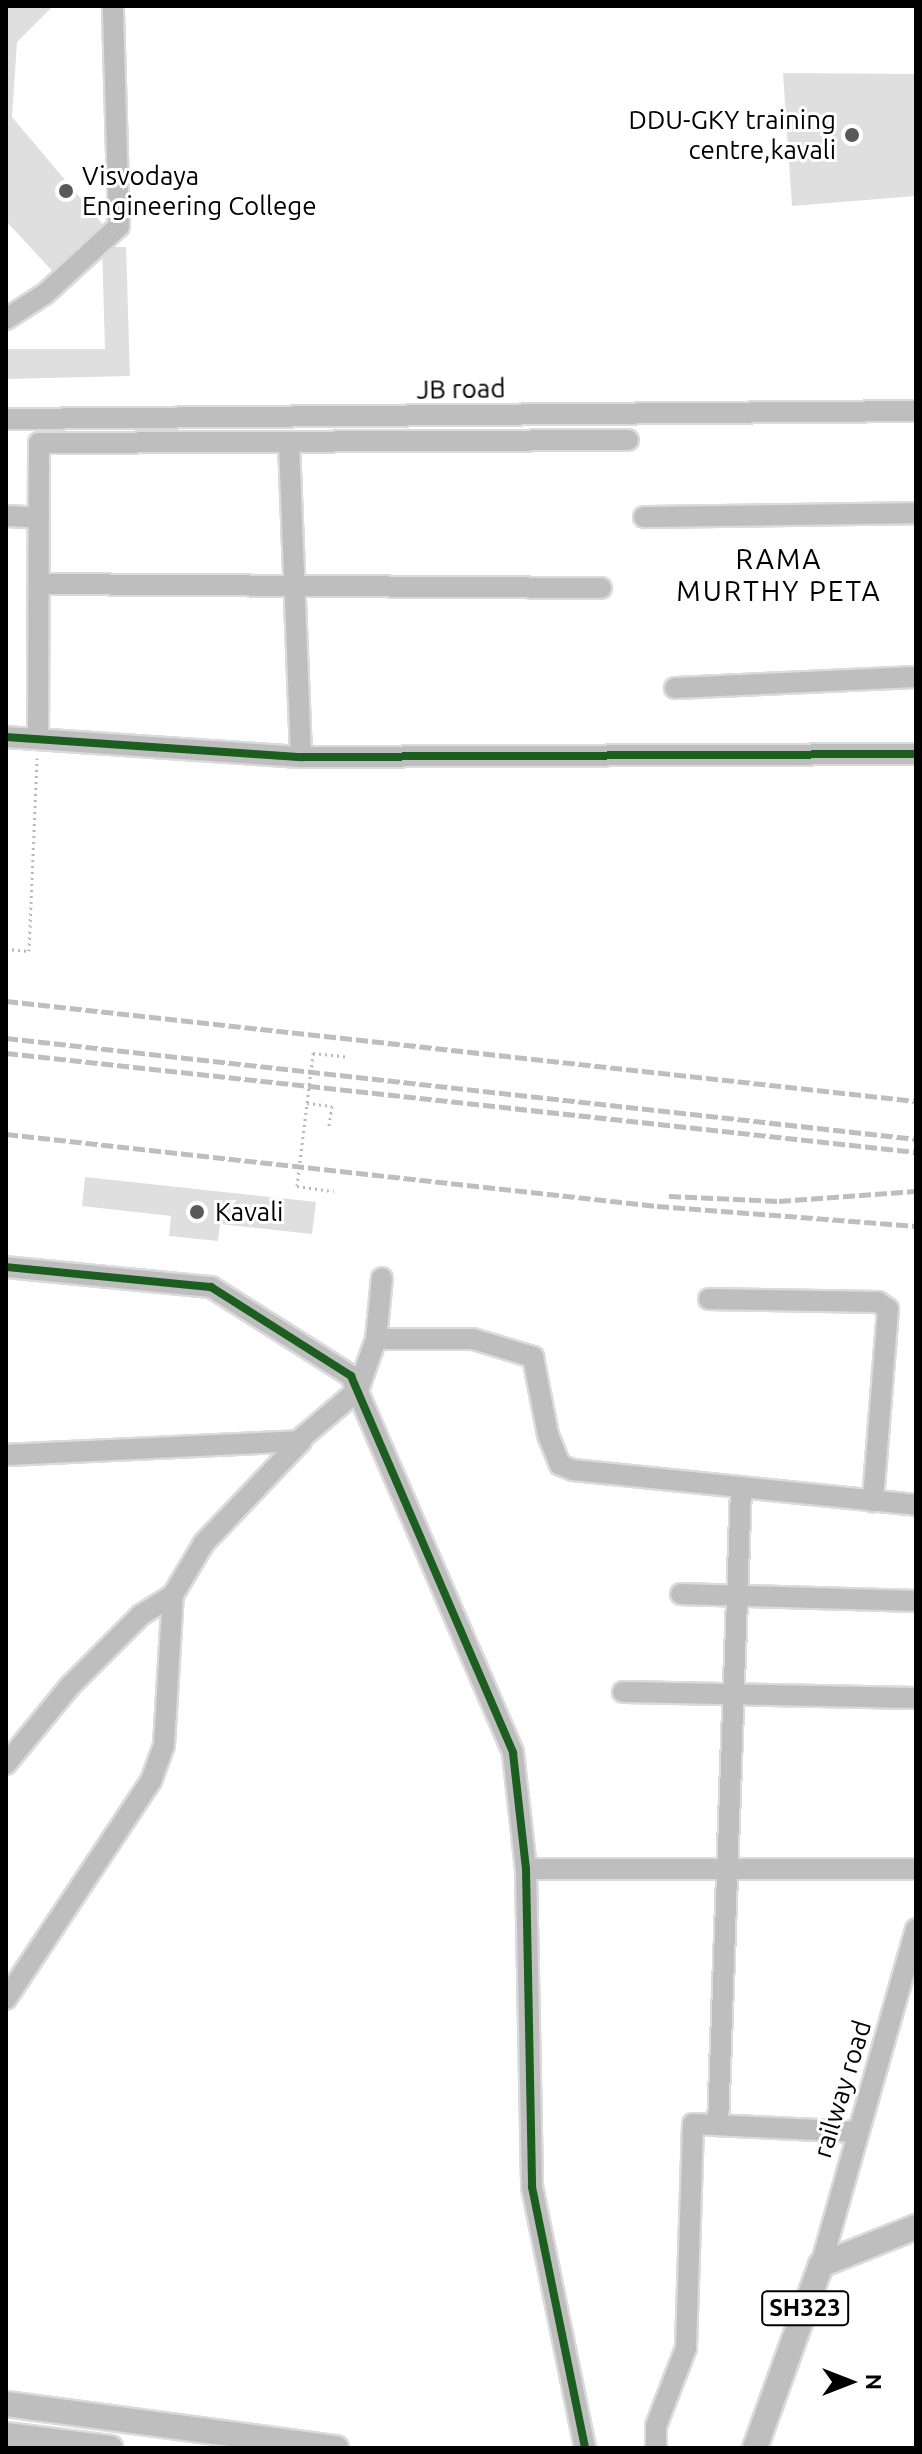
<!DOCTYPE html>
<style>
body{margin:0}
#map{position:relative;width:922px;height:2454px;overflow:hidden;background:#fff;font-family:Ubuntu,sans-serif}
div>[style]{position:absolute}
.building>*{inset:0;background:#dfdfdf}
.path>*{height:3px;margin-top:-1.5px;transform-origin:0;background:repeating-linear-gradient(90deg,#b9b9b9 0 2px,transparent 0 6px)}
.roads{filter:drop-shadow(2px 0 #dbdbdb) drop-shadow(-2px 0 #dbdbdb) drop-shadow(0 2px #dbdbdb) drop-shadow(0 -2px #dbdbdb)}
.minor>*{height:20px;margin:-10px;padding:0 10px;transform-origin:10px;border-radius:10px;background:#bebebe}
.major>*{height:24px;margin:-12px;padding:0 12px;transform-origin:12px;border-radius:12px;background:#bebebe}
.rail>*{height:5px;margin-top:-2.5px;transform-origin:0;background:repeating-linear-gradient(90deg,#bebebe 0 12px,transparent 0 16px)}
.path-bridge>*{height:3px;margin-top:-1.5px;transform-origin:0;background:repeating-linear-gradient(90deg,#b9b9b9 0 2px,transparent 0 6px)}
.cycleway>*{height:8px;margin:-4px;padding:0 4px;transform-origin:4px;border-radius:4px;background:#1b5e20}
.dots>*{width:22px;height:22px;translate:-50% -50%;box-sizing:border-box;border:4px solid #fff;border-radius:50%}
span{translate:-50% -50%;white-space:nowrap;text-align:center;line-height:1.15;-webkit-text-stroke:6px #fff;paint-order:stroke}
.shield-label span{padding:2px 6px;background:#fff;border:2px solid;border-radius:6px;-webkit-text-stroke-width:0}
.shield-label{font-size:24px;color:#000;font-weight:700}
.poi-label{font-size:26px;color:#000}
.right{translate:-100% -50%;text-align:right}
.left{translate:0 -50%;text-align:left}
.street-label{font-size:26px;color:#000}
.neighbourhood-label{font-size:28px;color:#000;letter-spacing:2px}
.frame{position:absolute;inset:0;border:8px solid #000;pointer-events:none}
.north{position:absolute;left:810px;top:2342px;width:80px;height:80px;-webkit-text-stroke:6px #fff;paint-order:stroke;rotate:90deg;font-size:22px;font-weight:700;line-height:32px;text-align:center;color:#000}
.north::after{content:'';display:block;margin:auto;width:28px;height:36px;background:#000;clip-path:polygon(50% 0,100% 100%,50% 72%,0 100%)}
</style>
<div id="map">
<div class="building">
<i style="clip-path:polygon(6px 6px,53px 6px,17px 42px,12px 117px,104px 226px,55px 274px,6px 221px)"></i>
<i style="clip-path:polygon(783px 73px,916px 74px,916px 196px,792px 206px)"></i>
<i style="clip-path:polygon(102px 247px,126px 247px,130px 376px,6px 379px,6px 349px,105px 349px)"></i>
<i style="clip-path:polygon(85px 1177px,316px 1202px,312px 1234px,220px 1224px,218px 1241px,169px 1236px,171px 1216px,82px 1206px)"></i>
</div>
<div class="path">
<i style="left:6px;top:949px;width:23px;rotate:5deg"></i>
<i style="left:29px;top:951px;width:193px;rotate:-87.6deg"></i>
<i style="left:313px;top:1053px;width:36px;rotate:6deg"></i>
<i style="left:307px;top:1103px;width:25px;rotate:7deg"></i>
<i style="left:332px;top:1106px;width:20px;rotate:99deg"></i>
<i style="left:297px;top:1186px;width:37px;rotate:8deg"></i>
</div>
<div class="roads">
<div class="minor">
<i style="left:6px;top:319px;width:46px;rotate:-32.7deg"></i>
<i style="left:45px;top:294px;width:100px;rotate:-42.6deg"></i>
<i style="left:119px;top:226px;width:220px;rotate:-91.6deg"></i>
<i style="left:6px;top:419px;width:910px;rotate:-0.5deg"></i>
<i style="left:289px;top:443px;width:314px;rotate:87.8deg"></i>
<i style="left:6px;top:516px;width:33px;rotate:3deg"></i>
<i style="left:644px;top:517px;width:272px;rotate:-0.8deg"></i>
<i style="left:39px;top:584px;width:562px;rotate:0.41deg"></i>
<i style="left:675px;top:688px;width:241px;rotate:-2.6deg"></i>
<i style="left:6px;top:737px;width:296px;rotate:3.9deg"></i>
<i style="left:301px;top:757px;width:615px;rotate:-0.28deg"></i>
<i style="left:38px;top:738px;width:295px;rotate:-89.8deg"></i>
<i style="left:39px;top:443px;width:589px;rotate:-0.29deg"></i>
<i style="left:6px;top:1267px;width:206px;rotate:5.6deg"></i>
<i style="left:211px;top:1287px;width:166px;rotate:32.4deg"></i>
<i style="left:351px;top:1376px;width:410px;rotate:66.7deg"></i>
<i style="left:513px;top:1753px;width:117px;rotate:83.6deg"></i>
<i style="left:526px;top:1869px;width:318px;rotate:88.9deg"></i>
<i style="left:532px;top:2187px;width:266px;rotate:78.5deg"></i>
<i style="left:709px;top:1299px;width:169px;rotate:1deg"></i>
<i style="left:878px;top:1302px;width:12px;rotate:35deg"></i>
<i style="left:888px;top:1309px;width:193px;rotate:94.5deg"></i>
<i style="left:376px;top:1339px;width:97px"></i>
<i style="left:473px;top:1339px;width:63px;rotate:16.7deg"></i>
<i style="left:533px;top:1357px;width:79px;rotate:79.1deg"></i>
<i style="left:548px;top:1435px;width:32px;rotate:68deg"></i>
<i style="left:560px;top:1465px;width:14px;rotate:21deg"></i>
<i style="left:573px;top:1470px;width:345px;rotate:5.8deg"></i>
<i style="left:6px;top:1455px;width:292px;rotate:-2.7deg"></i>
<i style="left:298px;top:1441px;width:79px;rotate:-40.4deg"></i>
<i style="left:358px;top:1390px;width:54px;rotate:-70.6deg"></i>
<i style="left:376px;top:1339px;width:61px;rotate:-84.4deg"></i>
<i style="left:681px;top:1594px;width:235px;rotate:1.7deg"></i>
<i style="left:623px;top:1692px;width:293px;rotate:1.2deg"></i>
<i style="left:6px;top:1764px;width:101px;rotate:-50.6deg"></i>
<i style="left:70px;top:1686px;width:100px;rotate:-45deg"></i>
<i style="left:141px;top:1615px;width:38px;rotate:-32deg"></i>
<i style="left:173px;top:1595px;width:61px;rotate:-59.2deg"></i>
<i style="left:204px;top:1543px;width:141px;rotate:-46.4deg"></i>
<i style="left:526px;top:1869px;width:390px"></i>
<i style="left:6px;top:1999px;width:262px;rotate:-56.4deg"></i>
<i style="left:151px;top:1781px;width:38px;rotate:-70deg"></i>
<i style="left:164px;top:1745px;width:150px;rotate:-86.6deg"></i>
<i style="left:718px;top:2125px;width:636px;rotate:-87.93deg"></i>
<i style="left:821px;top:2265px;width:349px;rotate:-74.2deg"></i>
<i style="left:656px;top:2448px;width:22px;rotate:-90deg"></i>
<i style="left:656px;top:2426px;width:84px;rotate:-69deg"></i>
<i style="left:686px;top:2348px;width:224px;rotate:-88.2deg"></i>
<i style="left:693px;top:2124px;width:161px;rotate:2.8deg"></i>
</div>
<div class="major">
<i style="left:6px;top:2404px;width:333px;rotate:7.6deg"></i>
<i style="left:6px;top:2435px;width:105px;rotate:7.1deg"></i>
<i style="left:755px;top:2448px;width:195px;rotate:-70.2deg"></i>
<i style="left:821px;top:2265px;width:102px;rotate:-21.8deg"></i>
</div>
</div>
<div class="rail">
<i style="left:6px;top:1001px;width:915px;rotate:6.27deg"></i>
<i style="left:6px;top:1038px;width:916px;rotate:6.33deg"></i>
<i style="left:6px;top:1053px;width:915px;rotate:6.21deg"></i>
<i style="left:6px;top:1134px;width:655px;rotate:6.31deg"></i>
<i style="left:657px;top:1206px;width:260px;rotate:4.4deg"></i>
<i style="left:669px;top:1196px;width:110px;rotate:2.6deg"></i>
<i style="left:779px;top:1201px;width:137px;rotate:-4.2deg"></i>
</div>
<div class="path-bridge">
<i style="left:297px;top:1186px;width:134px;rotate:-83.1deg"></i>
</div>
<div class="cycleway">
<i style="left:6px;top:737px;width:296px;rotate:3.9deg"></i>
<i style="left:301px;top:757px;width:615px;rotate:-0.28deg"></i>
<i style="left:6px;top:1267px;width:206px;rotate:5.6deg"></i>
<i style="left:211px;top:1287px;width:166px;rotate:32.4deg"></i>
<i style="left:351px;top:1376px;width:410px;rotate:66.7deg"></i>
<i style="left:513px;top:1753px;width:117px;rotate:83.6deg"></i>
<i style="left:526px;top:1869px;width:318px;rotate:88.9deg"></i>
<i style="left:532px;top:2187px;width:266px;rotate:78.5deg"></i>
</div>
<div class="dots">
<i style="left:852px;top:135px;background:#595959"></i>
<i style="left:66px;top:191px;background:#595959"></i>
<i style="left:197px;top:1212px;background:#595959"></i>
</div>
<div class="shield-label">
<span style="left:805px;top:2308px">SH323</span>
</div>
<div class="poi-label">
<span class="right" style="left:836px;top:135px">DDU-GKY training<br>centre,kavali</span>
<span class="left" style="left:82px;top:191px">Visvodaya<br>Engineering College</span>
<span class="left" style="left:215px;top:1212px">Kavali</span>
</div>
<div class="street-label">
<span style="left:461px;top:389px;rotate:-1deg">JB road</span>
<span style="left:842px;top:2089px;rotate:-73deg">railway road</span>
</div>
<div class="neighbourhood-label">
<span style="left:779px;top:575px">RAMA<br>MURTHY PETA</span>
</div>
<div class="frame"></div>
<div class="north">N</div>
</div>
